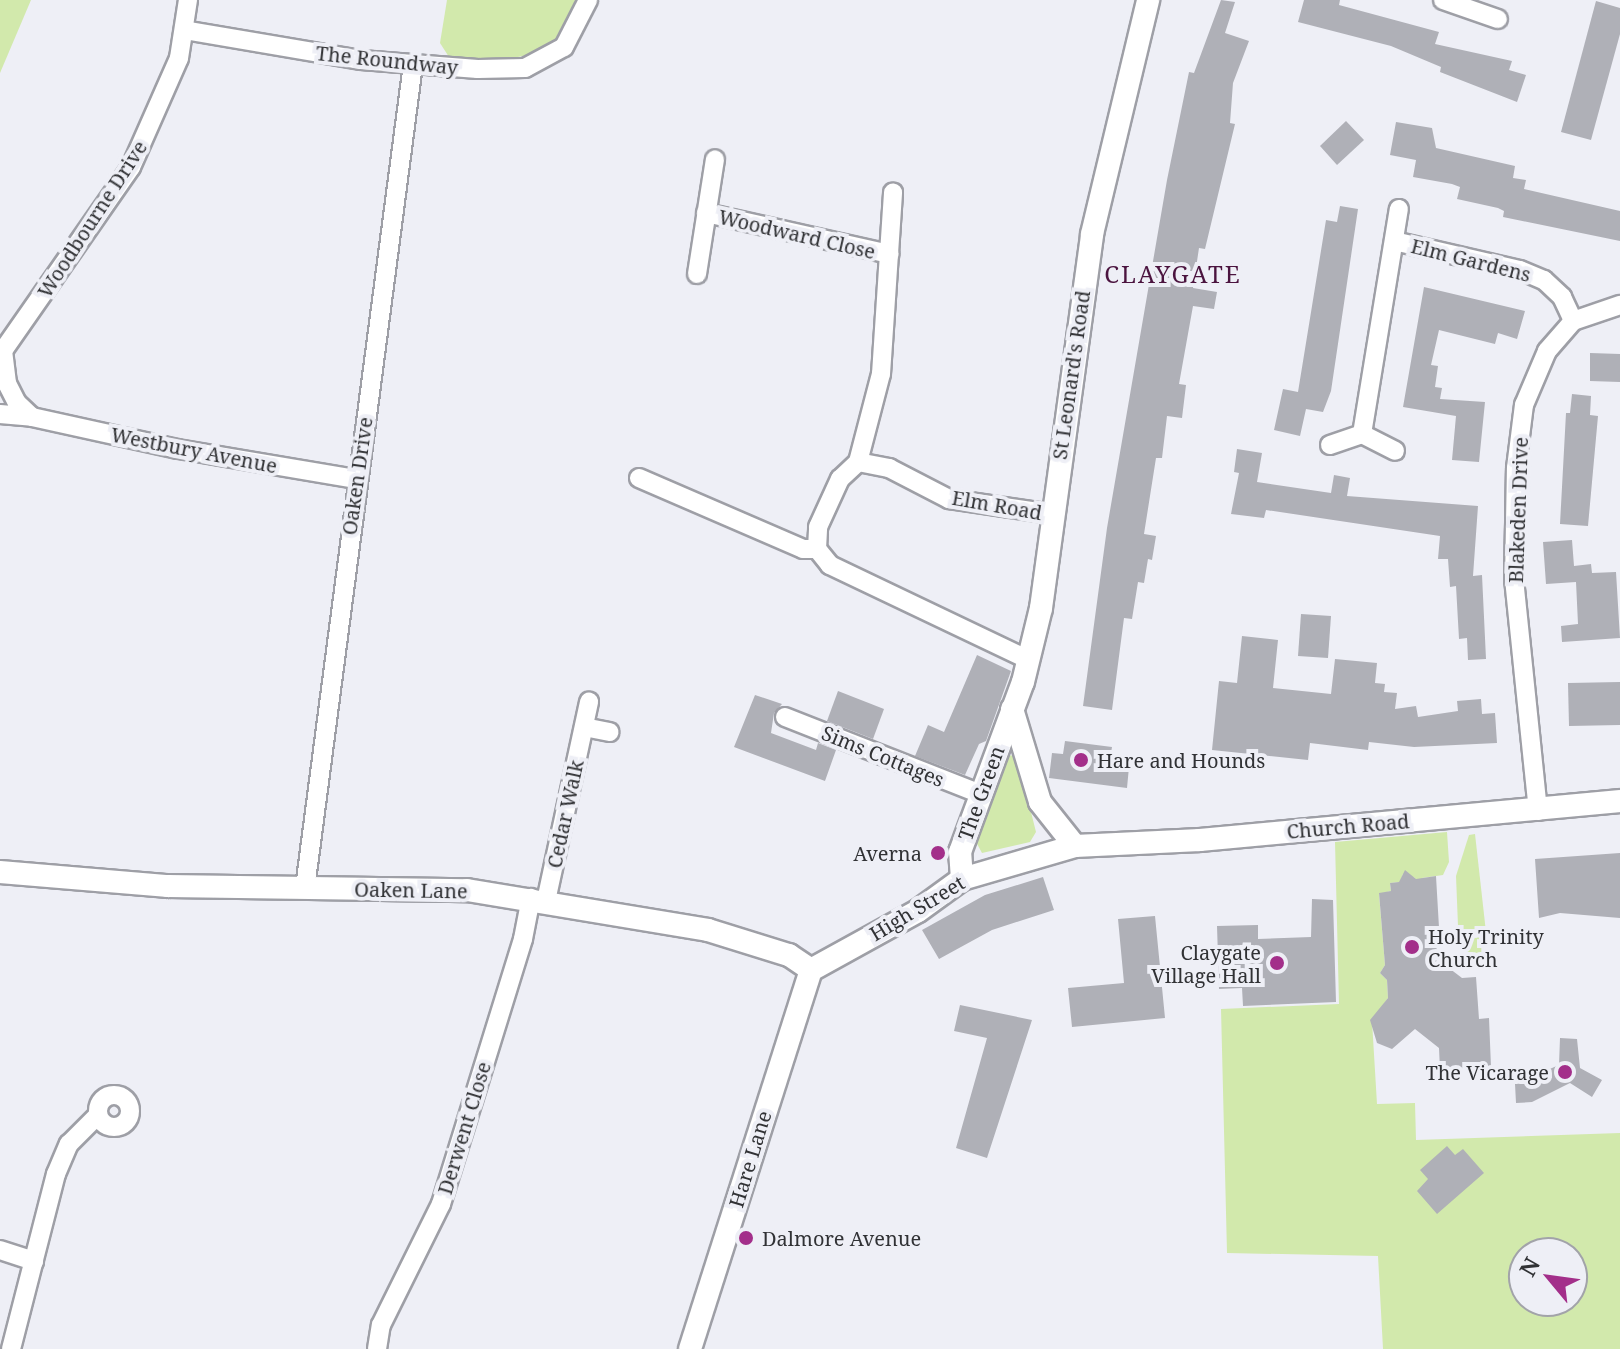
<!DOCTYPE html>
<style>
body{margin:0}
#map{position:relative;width:1620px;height:1349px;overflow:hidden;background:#eeeff6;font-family:"Noto Serif",serif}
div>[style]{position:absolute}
.green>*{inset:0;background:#d2e9ac}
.building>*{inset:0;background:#afb0b7}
.roads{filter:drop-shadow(2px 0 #9e9fa6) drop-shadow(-2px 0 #9e9fa6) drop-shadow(0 2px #9e9fa6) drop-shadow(0 -2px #9e9fa6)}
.minor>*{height:18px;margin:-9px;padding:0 9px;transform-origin:9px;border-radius:9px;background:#fff}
.minor>.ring{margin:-9px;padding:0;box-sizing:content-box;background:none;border:18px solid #fff;border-radius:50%}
.tertiary>*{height:22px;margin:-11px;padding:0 11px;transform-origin:11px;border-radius:11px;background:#fff}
.dots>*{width:22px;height:22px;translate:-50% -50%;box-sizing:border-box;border:4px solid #eeeff6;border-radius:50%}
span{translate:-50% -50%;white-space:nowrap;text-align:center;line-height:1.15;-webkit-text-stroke:8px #eeeff6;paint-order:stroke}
.street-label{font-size:20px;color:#313235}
.poi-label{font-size:20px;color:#313235}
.left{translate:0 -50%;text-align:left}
.right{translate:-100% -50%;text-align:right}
.quarter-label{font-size:24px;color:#4b143f;letter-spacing:2px}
.north{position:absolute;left:1508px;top:1237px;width:80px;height:80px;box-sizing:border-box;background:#eeeff6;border:2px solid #a2a3a9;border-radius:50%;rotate:299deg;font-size:22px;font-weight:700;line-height:32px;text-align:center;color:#313235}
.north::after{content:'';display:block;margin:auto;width:28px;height:36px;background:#a32f8a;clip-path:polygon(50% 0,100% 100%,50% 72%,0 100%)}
</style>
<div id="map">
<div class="green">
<i style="clip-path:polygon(0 0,31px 0,0 73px)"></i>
<i style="clip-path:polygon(447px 0,581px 0,561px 38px,543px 52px,503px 60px,449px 57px,440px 43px)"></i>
<i style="clip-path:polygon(1006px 755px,1017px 756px,1036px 832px,1030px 842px,982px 853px,975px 840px)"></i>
<i style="clip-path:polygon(evenodd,1447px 832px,1449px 862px,1443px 875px,1422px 878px,1422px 885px,1416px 885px,1415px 878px,1403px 874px,1400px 882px,1390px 883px,1391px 891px,1379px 894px,1385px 965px,1380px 973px,1387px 980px,1388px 998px,1372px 1021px,1377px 1104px,1415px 1103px,1416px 1140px,1620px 1133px,1620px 1349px,1383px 1349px,1378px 1256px,1227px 1253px,1221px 1009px,1339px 1004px,1335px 842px,1447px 832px,1524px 1253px,1572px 1253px,1572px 1301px,1524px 1301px,1524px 1253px)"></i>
<i style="clip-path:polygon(1475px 834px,1489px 959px,1473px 960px,1459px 951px,1456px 876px,1469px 835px)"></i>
</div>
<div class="building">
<i style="clip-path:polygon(1221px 0,1235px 2px,1225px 33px,1249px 41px,1233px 83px,1230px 123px,1235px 124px,1205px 249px,1199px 248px,1193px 288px,1217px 292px,1214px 309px,1193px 306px,1179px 384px,1186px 385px,1182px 418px,1167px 416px,1162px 458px,1156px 458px,1144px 534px,1156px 536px,1152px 560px,1148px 559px,1144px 583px,1138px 582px,1132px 619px,1124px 618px,1112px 710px,1083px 706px,1107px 528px,1167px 180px,1189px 72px,1194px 73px)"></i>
<i style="clip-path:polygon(1304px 0,1340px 0,1339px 5px,1439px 32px,1435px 44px,1512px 61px,1509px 70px,1526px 75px,1517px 102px,1440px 72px,1441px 67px,1391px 46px,1298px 22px)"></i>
<i style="clip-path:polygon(1596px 1px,1620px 8px,1620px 34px,1591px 140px,1561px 132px)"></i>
<i style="clip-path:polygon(1346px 121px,1364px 140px,1337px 165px,1320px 146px)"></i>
<i style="clip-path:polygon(1396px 122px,1432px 128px,1436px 148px,1515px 166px,1513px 178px,1526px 180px,1524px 189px,1620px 211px,1620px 241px,1503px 217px,1504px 211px,1498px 208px,1457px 199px,1460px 187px,1452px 184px,1413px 177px,1416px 160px,1390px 155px)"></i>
<i style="clip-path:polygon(1340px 206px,1358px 209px,1331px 391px,1323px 412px,1306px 409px,1300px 436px,1274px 430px,1283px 389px,1298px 392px,1326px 220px,1337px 222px)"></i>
<i style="clip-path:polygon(1424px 287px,1525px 311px,1517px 339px,1498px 333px,1495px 344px,1439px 330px,1431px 365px,1438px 366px,1435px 387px,1442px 388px,1440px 399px,1485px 402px,1479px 462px,1452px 460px,1456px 416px,1403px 407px)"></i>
<i style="clip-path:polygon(1590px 353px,1620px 354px,1620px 382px,1590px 381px)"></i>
<i style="clip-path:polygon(1572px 394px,1591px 396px,1590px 415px,1598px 416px,1588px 526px,1560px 524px,1566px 413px,1570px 413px)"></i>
<i style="clip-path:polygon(1237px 449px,1262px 453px,1257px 482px,1331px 493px,1334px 475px,1350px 478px,1347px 496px,1478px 506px,1473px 576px,1482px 575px,1486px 659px,1468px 660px,1467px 638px,1459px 639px,1456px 586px,1450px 587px,1448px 559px,1438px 559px,1440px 536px,1266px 510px,1264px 518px,1231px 514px,1239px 473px,1234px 472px)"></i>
<i style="clip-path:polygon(1572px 540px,1574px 566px,1591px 564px,1592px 573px,1616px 572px,1620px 638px,1562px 642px,1561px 626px,1578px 624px,1576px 582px,1546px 584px,1543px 542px)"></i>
<i style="clip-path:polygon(1301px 614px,1331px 616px,1328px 658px,1298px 656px)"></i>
<i style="clip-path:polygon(1242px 636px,1278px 640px,1273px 688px,1331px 694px,1335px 659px,1377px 663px,1375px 683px,1385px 684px,1384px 692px,1397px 693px,1395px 709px,1416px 706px,1418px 717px,1458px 711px,1457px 701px,1481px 699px,1482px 714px,1495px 713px,1497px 743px,1414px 747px,1369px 742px,1368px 750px,1310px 743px,1308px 760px,1212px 750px,1219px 681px,1237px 683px)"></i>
<i style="clip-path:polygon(977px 655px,1011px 671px,986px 741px,979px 744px,965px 775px,915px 756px,928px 725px,944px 732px)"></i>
<i style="clip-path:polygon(1620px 682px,1620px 725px,1569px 726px,1568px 683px)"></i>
<i style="clip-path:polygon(838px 691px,884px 709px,873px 739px,827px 721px)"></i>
<i style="clip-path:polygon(755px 695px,782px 704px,774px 713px,771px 733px,816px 750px,818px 743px,836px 750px,825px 781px,734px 747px)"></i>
<i style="clip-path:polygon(1065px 741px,1112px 747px,1109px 765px,1129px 767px,1127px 788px,1049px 778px,1052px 753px,1063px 754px)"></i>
<i style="clip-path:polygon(1620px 853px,1620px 918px,1560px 913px,1539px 918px,1535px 859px)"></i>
<i style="clip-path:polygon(1405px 870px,1416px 879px,1436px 876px,1441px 962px,1462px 978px,1476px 977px,1479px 1019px,1489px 1018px,1491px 1067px,1440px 1070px,1439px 1048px,1415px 1029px,1392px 1049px,1377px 1043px,1370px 1020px,1388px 998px,1387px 980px,1380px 973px,1385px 965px,1379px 893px,1391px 891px,1390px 883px,1399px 882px)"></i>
<i style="clip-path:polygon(1043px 877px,1054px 910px,992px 930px,939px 959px,922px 930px,985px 895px)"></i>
<i style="clip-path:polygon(1312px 899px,1333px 900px,1336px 1002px,1243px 1006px,1242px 988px,1219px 989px,1217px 926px,1258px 925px,1258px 939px,1311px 937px)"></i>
<i style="clip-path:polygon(1155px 916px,1165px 1018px,1072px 1027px,1068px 988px,1124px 983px,1118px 919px)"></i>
<i style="clip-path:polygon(960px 1005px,1032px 1020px,987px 1158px,956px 1148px,987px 1038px,954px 1031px)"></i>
<i style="clip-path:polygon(1560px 1038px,1577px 1039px,1580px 1068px,1602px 1080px,1592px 1097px,1570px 1083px,1532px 1102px,1516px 1103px,1515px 1084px,1559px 1065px)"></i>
<i style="clip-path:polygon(1447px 1146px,1455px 1155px,1463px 1149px,1484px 1173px,1437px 1214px,1417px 1191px,1428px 1179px,1420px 1170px)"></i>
</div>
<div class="roads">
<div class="minor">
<i style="left:1443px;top:0;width:58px;rotate:19.1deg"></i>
<i style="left:184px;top:30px;width:180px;rotate:9.6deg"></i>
<i style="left:361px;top:60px;width:117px;rotate:4.4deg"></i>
<i style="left:478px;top:69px;width:47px;rotate:-1.2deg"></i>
<i style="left:525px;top:68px;width:44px;rotate:-28.3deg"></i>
<i style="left:564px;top:47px;width:53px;rotate:-62.9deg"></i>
<i style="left:706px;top:213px;width:188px;rotate:12.6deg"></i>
<i style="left:1394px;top:241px;width:129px;rotate:13deg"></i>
<i style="left:1520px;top:270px;width:26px;rotate:23deg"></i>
<i style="left:1544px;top:280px;width:25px;rotate:43deg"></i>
<i style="left:1562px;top:297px;width:26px;rotate:65deg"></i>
<i style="left:697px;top:274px;width:116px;rotate:-81.1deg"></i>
<i style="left:0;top:355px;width:229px;rotate:-55.1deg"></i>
<i style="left:131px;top:167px;width:119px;rotate:-66.2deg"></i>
<i style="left:179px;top:58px;width:59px;rotate:-81.2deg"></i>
<i style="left:0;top:414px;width:32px;rotate:5deg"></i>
<i style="left:32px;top:417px;width:21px;rotate:-137deg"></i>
<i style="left:17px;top:403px;width:22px;rotate:-117deg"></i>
<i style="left:7px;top:383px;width:33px;rotate:-97deg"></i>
<i style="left:32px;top:417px;width:149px;rotate:12.4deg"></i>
<i style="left:178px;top:449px;width:181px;rotate:9.6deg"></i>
<i style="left:1362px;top:434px;width:228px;rotate:-80.7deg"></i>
<i style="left:1330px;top:445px;width:34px;rotate:-19deg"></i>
<i style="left:1362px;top:434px;width:37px;rotate:27deg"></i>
<i style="left:858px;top:462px;width:91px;rotate:-75.4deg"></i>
<i style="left:881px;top:374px;width:182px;rotate:-86.2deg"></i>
<i style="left:639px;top:478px;width:179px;rotate:23.4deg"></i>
<i style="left:803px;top:549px;width:14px"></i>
<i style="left:1029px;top:660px;width:221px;rotate:-154.5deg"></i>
<i style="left:830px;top:565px;width:21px;rotate:-129deg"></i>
<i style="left:817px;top:549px;width:22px;rotate:-87deg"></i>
<i style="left:818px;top:527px;width:53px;rotate:-65.4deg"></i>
<i style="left:840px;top:479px;width:25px;rotate:-43deg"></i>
<i style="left:858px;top:462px;width:32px;rotate:11deg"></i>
<i style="left:889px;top:468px;width:68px;rotate:27.3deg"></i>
<i style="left:949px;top:499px;width:104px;rotate:8.3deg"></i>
<i style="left:785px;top:717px;width:210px;rotate:21.5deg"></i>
<i style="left:584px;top:727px;width:26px;rotate:11deg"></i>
<i style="left:1538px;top:811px;width:232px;rotate:-95.9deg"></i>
<i style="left:1514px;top:580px;width:112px;rotate:-89deg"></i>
<i style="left:1516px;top:468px;width:64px;rotate:-82.8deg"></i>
<i style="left:1524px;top:405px;width:59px;rotate:-66.9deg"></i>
<i style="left:1547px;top:351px;width:40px;rotate:-49deg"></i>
<i style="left:1573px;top:321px;width:50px;rotate:-18.8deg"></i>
<i style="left:305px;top:888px;width:831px;rotate:-82.53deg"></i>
<i style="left:546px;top:901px;width:204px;rotate:-77.8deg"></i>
<i class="ring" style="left:98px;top:1095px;width:14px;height:14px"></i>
<i style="left:0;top:1250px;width:36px;rotate:18deg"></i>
<i style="left:11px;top:1349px;width:181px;rotate:-75.6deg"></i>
<i style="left:56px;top:1174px;width:33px;rotate:-67deg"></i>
<i style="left:69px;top:1144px;width:41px;rotate:-45deg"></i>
<i style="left:377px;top:1349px;width:24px;rotate:-81deg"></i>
<i style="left:381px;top:1325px;width:135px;rotate:-63.6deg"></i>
<i style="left:441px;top:1204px;width:277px;rotate:-72.8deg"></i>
<i style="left:523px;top:939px;width:42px;rotate:-79deg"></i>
</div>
<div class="tertiary">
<i style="left:1012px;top:709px;width:97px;rotate:73.2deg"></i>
<i style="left:1040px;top:802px;width:56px;rotate:51.5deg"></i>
<i style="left:0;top:872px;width:169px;rotate:4.8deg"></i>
<i style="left:168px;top:886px;width:299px;rotate:0.8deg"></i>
<i style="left:467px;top:890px;width:244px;rotate:9.4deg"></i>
<i style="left:708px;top:930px;width:85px;rotate:17.2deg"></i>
<i style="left:789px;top:955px;width:27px;rotate:34deg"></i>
<i style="left:962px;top:879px;width:27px;rotate:-94deg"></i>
<i style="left:960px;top:852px;width:181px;rotate:-69.7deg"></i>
<i style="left:1023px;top:682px;width:76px;rotate:-76.3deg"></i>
<i style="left:1041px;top:608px;width:377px;rotate:-82.2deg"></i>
<i style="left:1092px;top:234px;width:241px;rotate:-76.5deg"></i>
<i style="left:811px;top:970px;width:122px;rotate:-28.9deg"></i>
<i style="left:918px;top:911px;width:54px;rotate:-36deg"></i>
<i style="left:962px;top:879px;width:118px;rotate:-16.3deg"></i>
<i style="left:1075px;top:846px;width:125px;rotate:-2.7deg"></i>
<i style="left:1200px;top:840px;width:422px;rotate:-5.3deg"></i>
<i style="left:690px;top:1349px;width:398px;rotate:-72.3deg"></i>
</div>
</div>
<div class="dots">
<i style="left:1081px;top:760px;background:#a32f8a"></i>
<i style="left:938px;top:853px;background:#a32f8a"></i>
<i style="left:1412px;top:947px;background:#a32f8a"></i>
<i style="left:1277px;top:963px;background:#a32f8a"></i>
<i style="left:1565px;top:1072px;background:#a32f8a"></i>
<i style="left:746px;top:1238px;background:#a32f8a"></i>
</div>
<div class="street-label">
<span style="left:387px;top:60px;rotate:6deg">The Roundway</span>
<span style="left:92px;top:219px;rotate:-57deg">Woodbourne Drive</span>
<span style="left:797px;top:234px;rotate:13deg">Woodward Close</span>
<span style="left:1471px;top:260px;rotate:14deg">Elm Gardens</span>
<span style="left:1071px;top:375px;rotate:-82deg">St Leonard's Road</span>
<span style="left:194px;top:450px;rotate:11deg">Westbury Avenue</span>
<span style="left:357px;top:476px;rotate:-82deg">Oaken Drive</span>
<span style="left:997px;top:505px;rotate:10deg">Elm Road</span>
<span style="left:1518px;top:510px;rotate:-88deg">Blakeden Drive</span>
<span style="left:883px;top:756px;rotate:22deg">Sims Cottages</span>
<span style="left:981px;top:793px;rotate:-70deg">The Green</span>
<span style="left:565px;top:814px;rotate:-78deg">Cedar Walk</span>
<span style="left:1348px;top:826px;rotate:-5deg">Church Road</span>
<span style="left:411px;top:890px;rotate:1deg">Oaken Lane</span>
<span style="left:917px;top:908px;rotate:-31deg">High Street</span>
<span style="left:464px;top:1128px;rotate:-73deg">Derwent Close</span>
<span style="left:750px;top:1159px;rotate:-73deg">Hare Lane</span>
</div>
<div class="poi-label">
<span class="left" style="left:1097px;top:760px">Hare and Hounds</span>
<span class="right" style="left:922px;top:853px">Averna</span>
<span class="left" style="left:1428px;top:948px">Holy Trinity<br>Church</span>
<span class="right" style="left:1261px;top:964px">Claygate<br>Village Hall</span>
<span class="right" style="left:1549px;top:1072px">The Vicarage</span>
<span class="left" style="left:762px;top:1238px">Dalmore Avenue</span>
</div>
<div class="quarter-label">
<span style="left:1173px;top:274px">CLAYGATE</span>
</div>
<div class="north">N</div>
</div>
